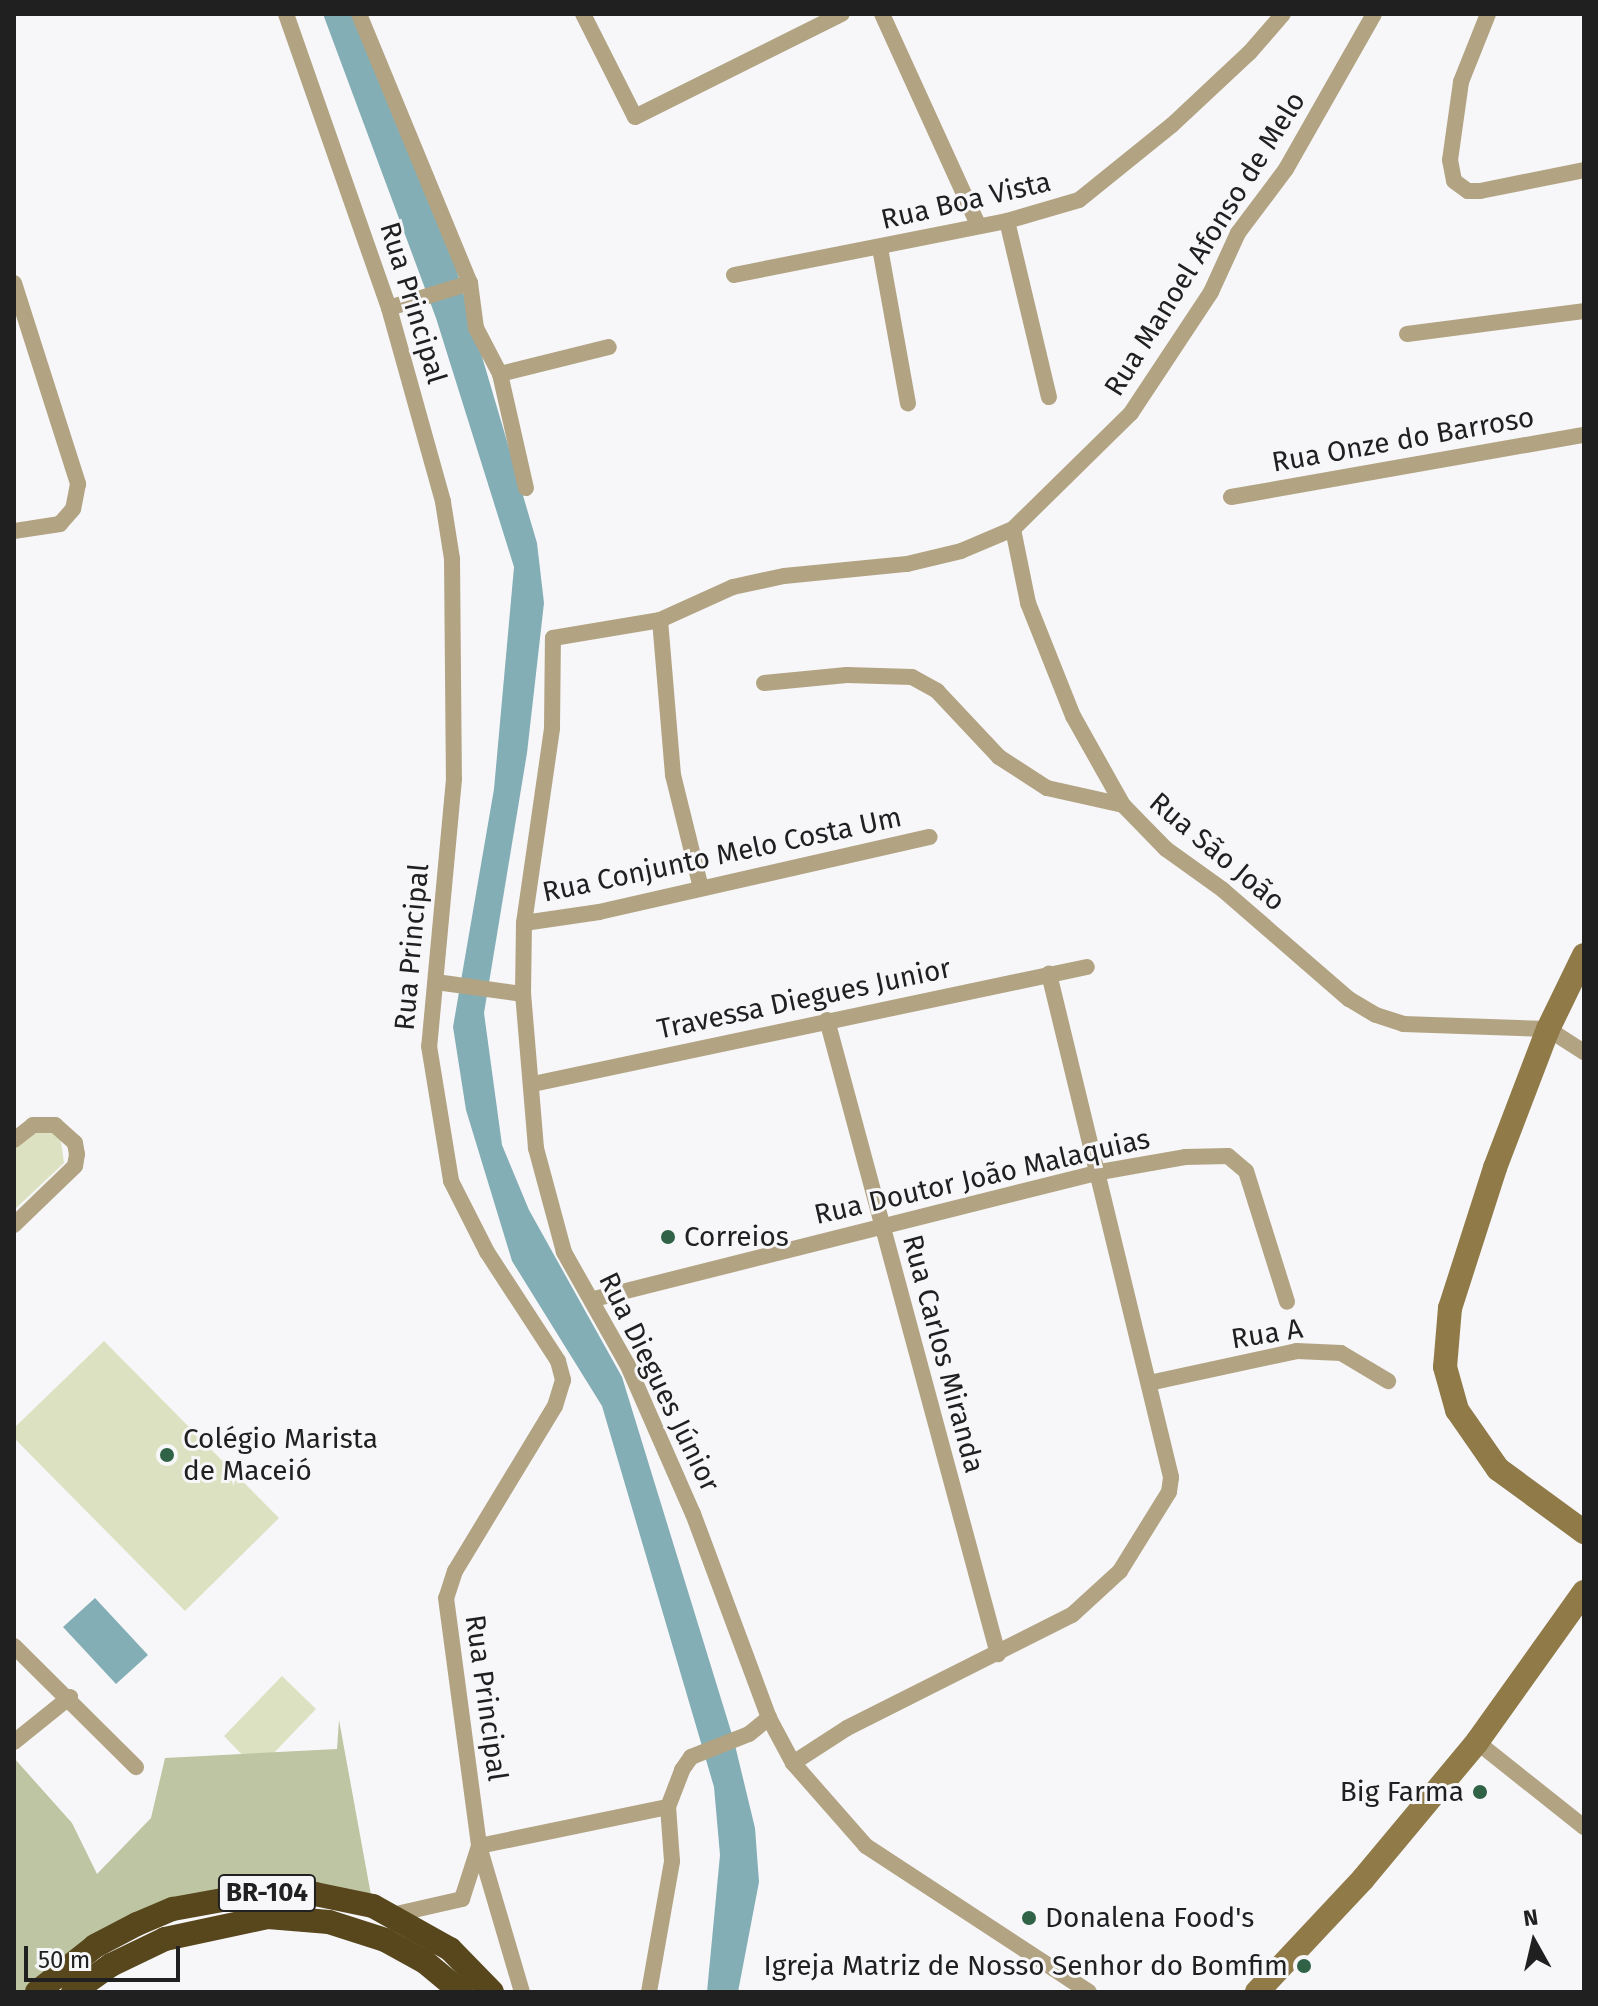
<!DOCTYPE html>
<meta charset="utf-8">
<style>
body{margin:0}
#map{position:relative;width:1598px;height:2006px;overflow:hidden;background:#f7f7f9;font-family:"Fira Sans",sans-serif}
div>[style]{position:absolute}
.green>*{inset:0;background:#dce2c1}
.forest>*{inset:0;background:#bec5a2}
.water>*{inset:0;background:#83aeb6}
.street>*{height:16px;margin:-8px;padding:0 8px;transform-origin:8px;border-radius:8px;background:#b2a382}
.secondary>*{height:24px;margin:-12px;padding:0 12px;transform-origin:12px;border-radius:12px;background:#907a48}
.highway>*{height:24px;margin:-12px;padding:0 12px;transform-origin:12px;border-radius:12px;background:#58471c}
.dots>*{width:22px;height:22px;translate:-50% -50%;box-sizing:border-box;border:4px solid #f7f7f9;border-radius:50%}
span{translate:-50% -50%;white-space:nowrap;text-align:center;line-height:1.15;-webkit-text-stroke:6px #f7f7f9;paint-order:stroke}
.shield-label span{padding:2px 6px;background:#f7f7f9;border:2px solid;border-radius:6px;-webkit-text-stroke-width:0}
.shield-label{font-size:26px;color:#202021;font-weight:700}
.street-label{font-size:28px;color:#202021}
.poi-label{font-size:28px;color:#202021}
.left{translate:0 -50%;text-align:left}
.right{translate:-100% -50%;text-align:right}
.frame{position:absolute;inset:0;border:16px solid #202021;pointer-events:none}
.north{position:absolute;left:1494px;top:1902px;width:80px;height:80px;-webkit-text-stroke:6px #f7f7f9;paint-order:stroke;rotate:352deg;font-size:22px;font-weight:700;line-height:32px;text-align:center;color:#202021}
.north::after{content:'';display:block;margin:auto;width:28px;height:36px;background:#202021;clip-path:polygon(50% 0,100% 100%,50% 72%,0 100%)}
.scale{position:absolute;left:24px;top:1946px;width:156px;height:36px;box-sizing:border-box;border:4px solid #202021;border-top:0;padding-left:10px;font-size:24px;line-height:28px;white-space:nowrap;color:#202021;-webkit-text-stroke:6px #f7f7f9;paint-order:stroke}
</style>
<div id="map">
<div class="green">
<i style="clip-path:polygon(42px 1128px,60px 1135px,64px 1163px,14px 1210px,14px 1140px)"></i>
<i style="clip-path:polygon(104px 1341px,279px 1518px,185px 1611px,14px 1438px,14px 1428px)"></i>
<i style="clip-path:polygon(282px 1676px,316px 1709px,269px 1758px,247px 1760px,224px 1736px)"></i>
</div>
<div class="forest">
<i style="clip-path:polygon(339px 1720px,373px 1906px,315px 1894px,137px 1924px,38px 1992px,14px 1992px,14px 1758px,72px 1823px,97px 1874px,151px 1818px,165px 1758px,337px 1749px)"></i>
</div>
<div class="water">
<i style="clip-path:polygon(323px 14px,352px 14px,455px 265px,537px 543px,544px 603px,527px 753px,484px 1013px,502px 1145px,529px 1210px,622px 1377px,734px 1741px,755px 1828px,759px 1882px,738px 1992px,707px 1992px,720px 1855px,714px 1787px,602px 1406px,512px 1261px,466px 1110px,453px 1027px,494px 789px,514px 567px,436px 318px)"></i>
<i style="clip-path:polygon(95px 1598px,148px 1655px,116px 1684px,63px 1627px)"></i>
</div>
<div class="street">
<i style="left:286px;top:14px;width:312px;rotate:70.7deg"></i>
<i style="left:389px;top:308px;width:201px;rotate:74.4deg"></i>
<i style="left:443px;top:502px;width:58px;rotate:81deg"></i>
<i style="left:452px;top:559px;width:220px;rotate:89.5deg"></i>
<i style="left:454px;top:779px;width:268px;rotate:95.3deg"></i>
<i style="left:429px;top:1046px;width:137px;rotate:80.7deg"></i>
<i style="left:451px;top:1181px;width:80px;rotate:63.1deg"></i>
<i style="left:487px;top:1252px;width:130px;rotate:56.9deg"></i>
<i style="left:558px;top:1361px;width:20px;rotate:75deg"></i>
<i style="left:563px;top:1380px;width:27px;rotate:107deg"></i>
<i style="left:555px;top:1406px;width:193px;rotate:121.2deg"></i>
<i style="left:455px;top:1571px;width:28px;rotate:108deg"></i>
<i style="left:446px;top:1598px;width:250px;rotate:82.4deg"></i>
<i style="left:479px;top:1846px;width:152px;rotate:73.6deg"></i>
<i style="left:359px;top:14px;width:291px;rotate:67.6deg"></i>
<i style="left:470px;top:283px;width:45px;rotate:82.4deg"></i>
<i style="left:476px;top:328px;width:52px;rotate:62.4deg"></i>
<i style="left:500px;top:374px;width:117px;rotate:77.2deg"></i>
<i style="left:583px;top:14px;width:115px;rotate:63.2deg"></i>
<i style="left:635px;top:117px;width:231px;rotate:-26.5deg"></i>
<i style="left:882px;top:14px;width:232px;rotate:65.5deg"></i>
<i style="left:1488px;top:14px;width:73px;rotate:111.7deg"></i>
<i style="left:1461px;top:82px;width:79px;rotate:98deg"></i>
<i style="left:1450px;top:160px;width:21px;rotate:79deg"></i>
<i style="left:1454px;top:181px;width:17px;rotate:36deg"></i>
<i style="left:1468px;top:191px;width:12px"></i>
<i style="left:1480px;top:191px;width:106px;rotate:-11.4deg"></i>
<i style="left:1007px;top:221px;width:181px;rotate:76.6deg"></i>
<i style="left:880px;top:248px;width:158px;rotate:79.8deg"></i>
<i style="left:734px;top:275px;width:278px;rotate:-11.2deg"></i>
<i style="left:1007px;top:221px;width:75px;rotate:-16.3deg"></i>
<i style="left:1079px;top:200px;width:119px;rotate:-38.9deg"></i>
<i style="left:1172px;top:125px;width:107px;rotate:-43.1deg"></i>
<i style="left:1250px;top:52px;width:50px;rotate:-49deg"></i>
<i style="left:14px;top:283px;width:211px;rotate:72.3deg"></i>
<i style="left:78px;top:484px;width:25px;rotate:101deg"></i>
<i style="left:73px;top:509px;width:20px;rotate:131deg"></i>
<i style="left:60px;top:524px;width:47px;rotate:171.3deg"></i>
<i style="left:389px;top:308px;width:85px;rotate:-17.2deg"></i>
<i style="left:1407px;top:334px;width:178px;rotate:-7.4deg"></i>
<i style="left:500px;top:374px;width:112px;rotate:-13.9deg"></i>
<i style="left:1231px;top:497px;width:358px;rotate:-10deg"></i>
<i style="left:1013px;top:529px;width:76px;rotate:78.5deg"></i>
<i style="left:1028px;top:603px;width:122px;rotate:68.3deg"></i>
<i style="left:1073px;top:716px;width:102px;rotate:60.7deg"></i>
<i style="left:1123px;top:805px;width:62px;rotate:45.7deg"></i>
<i style="left:1166px;top:849px;width:70px;rotate:35.7deg"></i>
<i style="left:1223px;top:890px;width:167px;rotate:40.9deg"></i>
<i style="left:1349px;top:999px;width:31px;rotate:31deg"></i>
<i style="left:1376px;top:1015px;width:28px;rotate:18deg"></i>
<i style="left:1403px;top:1024px;width:145px;rotate:2deg"></i>
<i style="left:1548px;top:1029px;width:43px;rotate:32.6deg"></i>
<i style="left:660px;top:620px;width:156px;rotate:85.2deg"></i>
<i style="left:673px;top:775px;width:116px;rotate:76.1deg"></i>
<i style="left:764px;top:683px;width:83px;rotate:-5.5deg"></i>
<i style="left:847px;top:675px;width:65px;rotate:1.8deg"></i>
<i style="left:912px;top:677px;width:29px;rotate:29deg"></i>
<i style="left:937px;top:691px;width:91px;rotate:46.8deg"></i>
<i style="left:999px;top:757px;width:57px;rotate:32.9deg"></i>
<i style="left:1047px;top:788px;width:78px;rotate:12.6deg"></i>
<i style="left:524px;top:923px;width:76px;rotate:-8.3deg"></i>
<i style="left:599px;top:912px;width:339px;rotate:-12.8deg"></i>
<i style="left:436px;top:982px;width:88px;rotate:7.9deg"></i>
<i style="left:827px;top:1020px;width:657px;rotate:74.91deg"></i>
<i style="left:533px;top:1084px;width:566px;rotate:-11.93deg"></i>
<i style="left:14px;top:1140px;width:24px;rotate:-38deg"></i>
<i style="left:33px;top:1125px;width:22px"></i>
<i style="left:55px;top:1125px;width:27px;rotate:42deg"></i>
<i style="left:75px;top:1143px;width:11px;rotate:80deg"></i>
<i style="left:77px;top:1154px;width:12px;rotate:99deg"></i>
<i style="left:75px;top:1166px;width:85px;rotate:136deg"></i>
<i style="left:594px;top:1299px;width:522px;rotate:-14.09deg"></i>
<i style="left:1100px;top:1172px;width:86px;rotate:-10deg"></i>
<i style="left:1185px;top:1157px;width:43px;rotate:-1.3deg"></i>
<i style="left:1228px;top:1156px;width:23px;rotate:40deg"></i>
<i style="left:1246px;top:1171px;width:137px;rotate:72.6deg"></i>
<i style="left:1149px;top:1383px;width:151px;rotate:-12.2deg"></i>
<i style="left:1297px;top:1351px;width:44px;rotate:2.6deg"></i>
<i style="left:1341px;top:1353px;width:55px;rotate:30.8deg"></i>
<i style="left:14px;top:1646px;width:172px;rotate:44.8deg"></i>
<i style="left:14px;top:1742px;width:72px;rotate:-38.8deg"></i>
<i style="left:1477px;top:1742px;width:137px;rotate:38.5deg"></i>
<i style="left:793px;top:1763px;width:64px;rotate:-32.9deg"></i>
<i style="left:847px;top:1728px;width:252px;rotate:-26.7deg"></i>
<i style="left:1072px;top:1615px;width:65px;rotate:-42.5deg"></i>
<i style="left:1120px;top:1571px;width:93px;rotate:-58.2deg"></i>
<i style="left:1169px;top:1492px;width:15px;rotate:-82deg"></i>
<i style="left:1171px;top:1477px;width:518px;rotate:-103.63deg"></i>
<i style="left:392px;top:1915px;width:72px;rotate:-12.9deg"></i>
<i style="left:462px;top:1899px;width:56px;rotate:-72.2deg"></i>
<i style="left:479px;top:1846px;width:193px;rotate:-11.7deg"></i>
<i style="left:649px;top:1992px;width:133px;rotate:-80deg"></i>
<i style="left:672px;top:1861px;width:54px;rotate:-94.2deg"></i>
<i style="left:668px;top:1807px;width:40px;rotate:-69deg"></i>
<i style="left:682px;top:1770px;width:16px;rotate:-55deg"></i>
<i style="left:691px;top:1757px;width:62px;rotate:-21.6deg"></i>
<i style="left:749px;top:1734px;width:26px;rotate:-39deg"></i>
<i style="left:1089px;top:1992px;width:267px;rotate:-146.8deg"></i>
<i style="left:866px;top:1846px;width:111px;rotate:-131.3deg"></i>
<i style="left:793px;top:1763px;width:51px;rotate:-118.1deg"></i>
<i style="left:769px;top:1718px;width:218px;rotate:-110.4deg"></i>
<i style="left:693px;top:1514px;width:164px;rotate:-113.7deg"></i>
<i style="left:627px;top:1364px;width:129px;rotate:-119.4deg"></i>
<i style="left:564px;top:1252px;width:108px;rotate:-105.1deg"></i>
<i style="left:536px;top:1148px;width:155px;rotate:-94.8deg"></i>
<i style="left:523px;top:994px;width:71px;rotate:-89.2deg"></i>
<i style="left:524px;top:923px;width:197px;rotate:-81.8deg"></i>
<i style="left:552px;top:728px;width:90px;rotate:-89.4deg"></i>
<i style="left:553px;top:638px;width:109px;rotate:-9.5deg"></i>
<i style="left:660px;top:620px;width:80px;rotate:-24.3deg"></i>
<i style="left:733px;top:587px;width:52px;rotate:-12.2deg"></i>
<i style="left:784px;top:576px;width:124px;rotate:-5.6deg"></i>
<i style="left:907px;top:564px;width:56px;rotate:-13.5deg"></i>
<i style="left:961px;top:551px;width:56px;rotate:-22.9deg"></i>
<i style="left:1013px;top:529px;width:165px;rotate:-44.5deg"></i>
<i style="left:1131px;top:413px;width:145px;rotate:-56.5deg"></i>
<i style="left:1211px;top:292px;width:65px;rotate:-65.4deg"></i>
<i style="left:1238px;top:233px;width:80px;rotate:-53.1deg"></i>
<i style="left:1286px;top:169px;width:178px;rotate:-60.4deg"></i>
</div>
<div class="secondary">
<i style="left:1584px;top:955px;width:82px;rotate:115.9deg"></i>
<i style="left:1548px;top:1029px;width:149px;rotate:110.9deg"></i>
<i style="left:1495px;top:1168px;width:147px;rotate:107.8deg"></i>
<i style="left:1450px;top:1308px;width:59px;rotate:94.8deg"></i>
<i style="left:1445px;top:1367px;width:45px;rotate:74.4deg"></i>
<i style="left:1457px;top:1410px;width:72px;rotate:55.2deg"></i>
<i style="left:1498px;top:1469px;width:107px;rotate:36.2deg"></i>
<i style="left:1257px;top:1992px;width:155px;rotate:-46.8deg"></i>
<i style="left:1363px;top:1879px;width:178px;rotate:-50.2deg"></i>
<i style="left:1477px;top:1742px;width:184px;rotate:-54.5deg"></i>
</div>
<div class="highway">
<i style="left:37px;top:1992px;width:74px;rotate:-38.4deg"></i>
<i style="left:95px;top:1946px;width:47px;rotate:-27.6deg"></i>
<i style="left:137px;top:1924px;width:39px;rotate:-23deg"></i>
<i style="left:173px;top:1909px;width:89px;rotate:-10.3deg"></i>
<i style="left:261px;top:1893px;width:54px;rotate:1.1deg"></i>
<i style="left:315px;top:1894px;width:59px;rotate:11.7deg"></i>
<i style="left:373px;top:1906px;width:88px;rotate:29.2deg"></i>
<i style="left:450px;top:1949px;width:60px;rotate:45.7deg"></i>
<i style="left:73px;top:1992px;width:47px;rotate:-35.4deg"></i>
<i style="left:111px;top:1965px;width:60px;rotate:-25.7deg"></i>
<i style="left:165px;top:1939px;width:105px;rotate:-12.1deg"></i>
<i style="left:268px;top:1917px;width:61px;rotate:4.7deg"></i>
<i style="left:329px;top:1922px;width:59px;rotate:17.8deg"></i>
<i style="left:385px;top:1940px;width:46px;rotate:28.8deg"></i>
<i style="left:425px;top:1962px;width:47px;rotate:39.8deg"></i>
</div>
<div class="dots">
<i style="left:668px;top:1237px;background:#2f6246"></i>
<i style="left:167px;top:1455px;background:#2f6246"></i>
<i style="left:1480px;top:1792px;background:#2f6246"></i>
<i style="left:1029px;top:1918px;background:#2f6246"></i>
<i style="left:1304px;top:1966px;background:#2f6246"></i>
</div>
<div class="shield-label">
<span style="left:267px;top:1893px">BR-104</span>
</div>
<div class="street-label">
<span style="left:966px;top:201px;rotate:-13deg">Rua Boa Vista</span>
<span style="left:1205px;top:244px;rotate:-58deg">Rua Manoel Afonso de Melo</span>
<span style="left:413px;top:303px;rotate:73deg">Rua Principal</span>
<span style="left:1403px;top:440px;rotate:-10deg">Rua Onze do Barroso</span>
<span style="left:1217px;top:852px;rotate:40deg">Rua São João</span>
<span style="left:722px;top:855px;rotate:-12deg">Rua Conjunto Melo Costa Um</span>
<span style="left:412px;top:947px;rotate:-85deg">Rua Principal</span>
<span style="left:804px;top:999px;rotate:-12deg">Travessa Diegues Junior</span>
<span style="left:982px;top:1177px;rotate:-13deg">Rua Doutor João Malaquias</span>
<span style="left:1267px;top:1334px;rotate:-9deg">Rua A</span>
<span style="left:943px;top:1354px;rotate:75deg">Rua Carlos Miranda</span>
<span style="left:659px;top:1382px;rotate:64deg">Rua Diegues Júnior</span>
<span style="left:486px;top:1698px;rotate:82deg">Rua Principal</span>
</div>
<div class="poi-label">
<span class="left" style="left:684px;top:1237px">Correios</span>
<span class="left" style="left:183px;top:1455px">Colégio Marista<br>de Maceió</span>
<span class="right" style="left:1464px;top:1792px">Big Farma</span>
<span class="left" style="left:1045px;top:1918px">Donalena Food's</span>
<span class="right" style="left:1288px;top:1966px">Igreja Matriz de Nosso Senhor do Bomfim</span>
</div>
<div class="frame"></div>
<div class="north">N</div>
<div class="scale">50 m</div>
</div>
